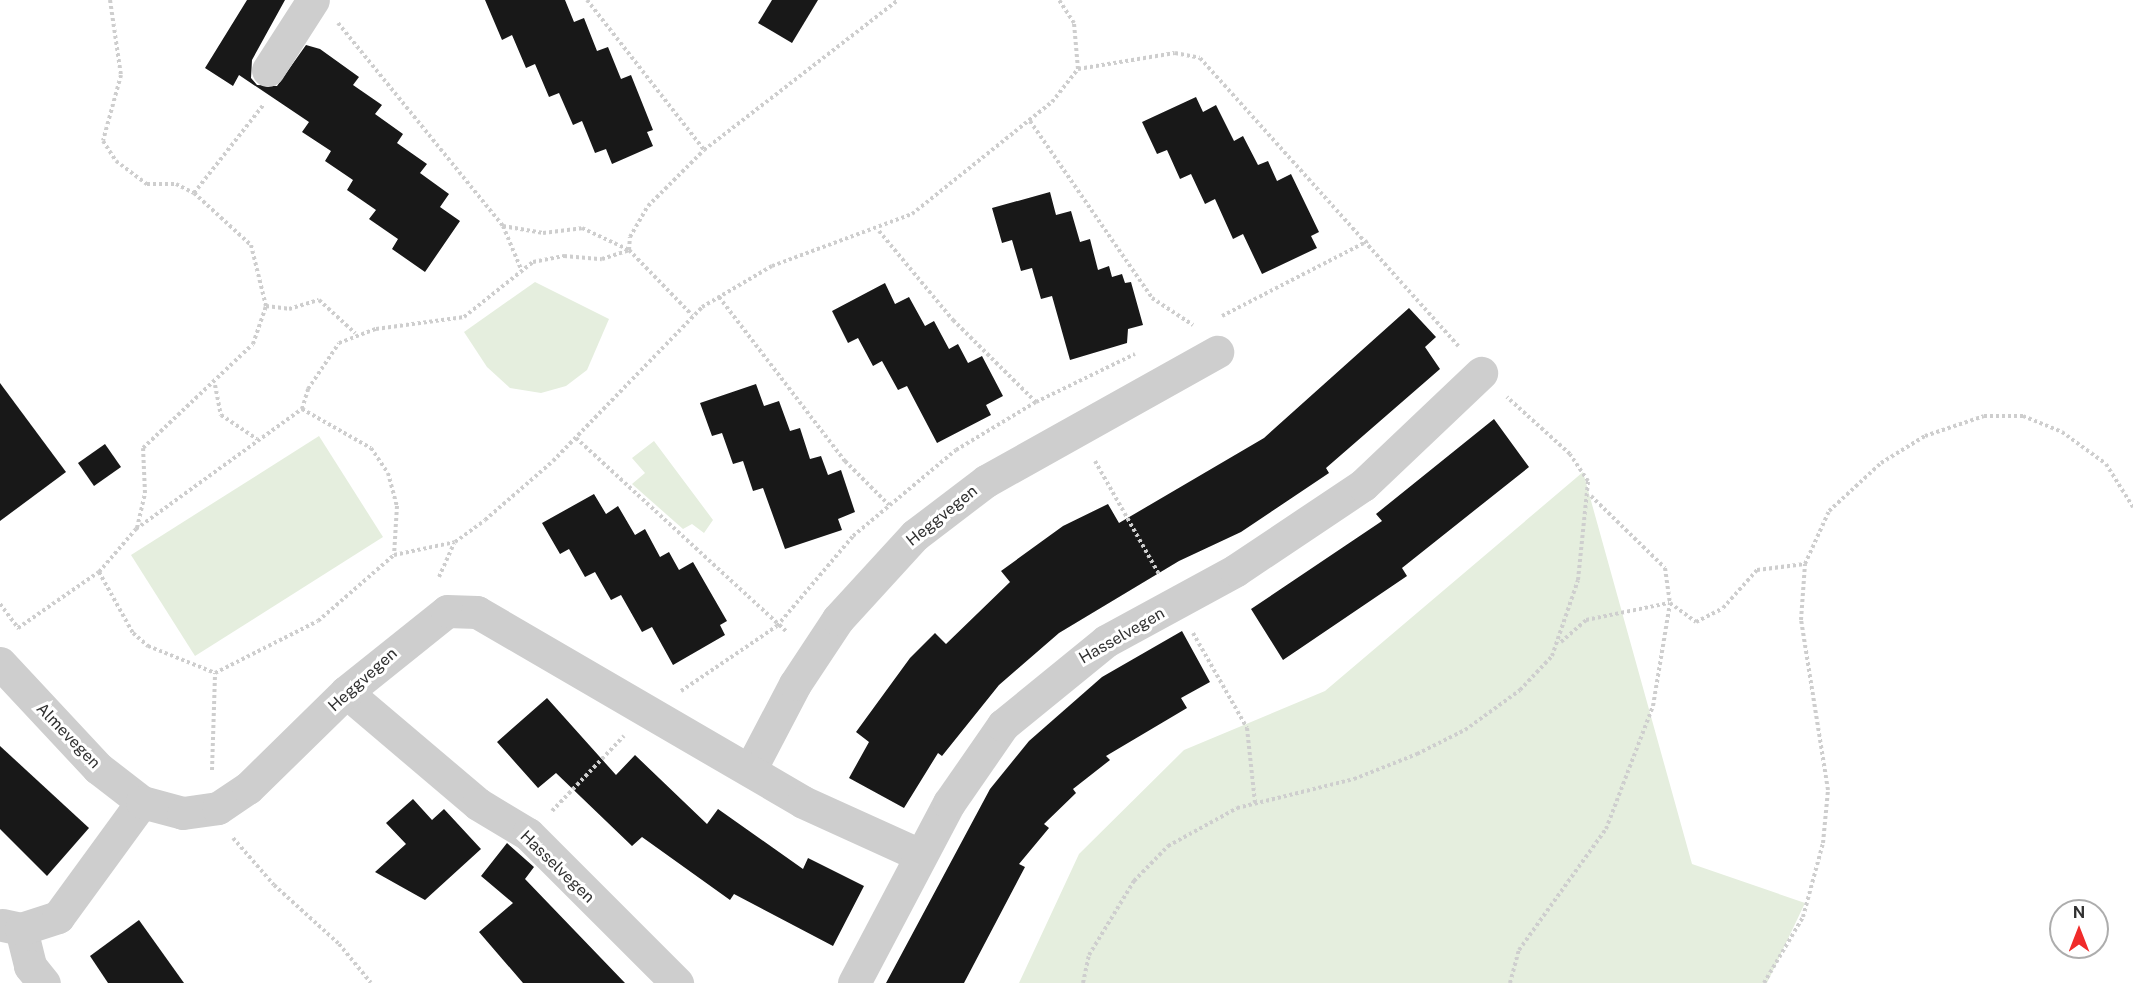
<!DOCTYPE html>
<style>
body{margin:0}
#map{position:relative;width:2133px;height:983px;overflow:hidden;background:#fff;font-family:"Public Sans",sans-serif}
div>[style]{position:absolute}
.green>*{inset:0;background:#e5eede}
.building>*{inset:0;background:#181818}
.path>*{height:4px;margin-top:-2px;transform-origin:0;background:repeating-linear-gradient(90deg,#cecece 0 3px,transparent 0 6px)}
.minor>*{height:33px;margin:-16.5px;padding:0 16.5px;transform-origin:16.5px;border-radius:16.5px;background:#cecece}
span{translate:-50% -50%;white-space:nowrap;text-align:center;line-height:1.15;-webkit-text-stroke:6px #fff;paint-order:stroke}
.street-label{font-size:16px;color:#313131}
.north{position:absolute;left:2049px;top:899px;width:60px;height:60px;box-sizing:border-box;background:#fff;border:2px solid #adadad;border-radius:50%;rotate:0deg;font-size:16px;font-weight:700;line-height:24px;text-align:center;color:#313131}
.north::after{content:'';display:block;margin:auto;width:21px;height:27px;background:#f02b2a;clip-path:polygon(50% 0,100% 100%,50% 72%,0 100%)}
</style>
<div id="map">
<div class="green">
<i style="clip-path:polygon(535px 282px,609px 319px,587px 370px,566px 386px,541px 393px,510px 388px,487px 367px,464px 332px)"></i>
<i style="clip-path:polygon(319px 436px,383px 537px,195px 656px,131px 555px)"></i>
<i style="clip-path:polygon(654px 441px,713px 520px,704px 533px,692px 524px,683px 529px,632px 484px,645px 473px,632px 458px)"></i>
<i style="clip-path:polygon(1583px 472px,1692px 864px,1805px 903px,1767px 983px,1019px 983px,1079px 854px,1184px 750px,1325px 691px)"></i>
</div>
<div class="building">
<i style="clip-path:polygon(247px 0,285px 0,252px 60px,251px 78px,257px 85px,277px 86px,306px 45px,320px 49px,359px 77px,353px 85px,382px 105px,375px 114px,403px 134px,397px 143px,427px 164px,420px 173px,449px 194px,440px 207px,460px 221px,425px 272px,392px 249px,398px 239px,369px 219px,376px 210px,347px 190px,353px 180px,325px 161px,331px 151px,302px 132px,309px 122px,239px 75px,233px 86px,205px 68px)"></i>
<i style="clip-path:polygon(485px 0,565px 0,574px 22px,584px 18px,597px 51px,608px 47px,621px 79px,631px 75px,653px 130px,647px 132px,653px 146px,612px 164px,606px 149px,595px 153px,582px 121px,573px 125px,559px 93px,549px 97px,535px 64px,526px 68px,512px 35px,502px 40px)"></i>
<i style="clip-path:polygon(772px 0,818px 0,792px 43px,758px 23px)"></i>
<i style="clip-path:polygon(1196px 97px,1203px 112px,1216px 105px,1234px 141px,1243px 136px,1258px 165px,1268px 161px,1277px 181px,1291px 174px,1319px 232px,1311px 236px,1317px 248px,1262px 274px,1243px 234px,1233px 239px,1215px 199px,1205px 204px,1191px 174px,1180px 179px,1167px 150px,1157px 154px,1142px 122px)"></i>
<i style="clip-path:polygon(1050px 192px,1056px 215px,1071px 211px,1080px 242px,1090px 239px,1098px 270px,1109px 266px,1112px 277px,1122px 274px,1125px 283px,1131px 282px,1143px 325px,1128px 329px,1127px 343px,1070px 360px,1052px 296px,1041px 299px,1032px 268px,1021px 271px,1012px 240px,1002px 243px,992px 208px)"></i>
<i style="clip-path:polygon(885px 283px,895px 304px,909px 297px,925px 326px,934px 321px,949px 349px,958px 344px,968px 363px,982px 356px,1003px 396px,986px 405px,991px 415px,937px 443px,907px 386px,898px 390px,882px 361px,873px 366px,858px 338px,848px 343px,832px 311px)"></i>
<i style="clip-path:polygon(1409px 308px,1436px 337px,1425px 347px,1440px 369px,1326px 468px,1329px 473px,1241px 532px,1179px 561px,1059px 633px,999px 685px,942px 756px,938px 753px,904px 808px,849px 778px,869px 742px,856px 732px,910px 658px,935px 633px,946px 644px,1010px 582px,1001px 571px,1063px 526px,1108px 504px,1119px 523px,1264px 438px)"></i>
<i style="clip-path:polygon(0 383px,66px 472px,0 521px)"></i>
<i style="clip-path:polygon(756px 384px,764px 406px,779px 401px,790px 431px,800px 428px,810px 459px,821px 456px,828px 475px,841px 470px,855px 512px,838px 519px,842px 530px,785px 549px,763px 488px,753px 491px,743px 461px,733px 464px,722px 433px,712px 436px,700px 403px)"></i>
<i style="clip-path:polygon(1494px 419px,1529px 467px,1402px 568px,1407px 576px,1283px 660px,1251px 609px,1382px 521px,1376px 514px)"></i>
<i style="clip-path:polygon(105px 444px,121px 467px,94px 486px,78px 463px)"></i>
<i style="clip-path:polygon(594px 494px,606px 514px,618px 506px,635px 535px,645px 529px,660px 557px,669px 552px,679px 570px,693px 562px,727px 621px,720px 625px,725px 635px,673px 665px,652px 627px,642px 632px,621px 595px,611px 600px,595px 572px,585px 577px,569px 549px,560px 554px,542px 523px)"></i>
<i style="clip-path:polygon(1182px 631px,1210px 682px,1181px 698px,1187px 708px,1106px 756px,1110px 760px,1073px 789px,1076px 793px,1044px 824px,1049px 828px,1019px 864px,1025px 867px,964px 983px,886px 983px,990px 789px,1029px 741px,1102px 677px)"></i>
<i style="clip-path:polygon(547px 698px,616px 775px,635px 755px,707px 824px,718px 809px,803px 869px,808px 858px,864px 886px,833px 946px,734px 894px,730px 900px,642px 837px,632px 846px,556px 773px,538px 788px,497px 742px)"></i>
<i style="clip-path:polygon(0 746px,89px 828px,47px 876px,0 829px)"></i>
<i style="clip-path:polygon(413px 799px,432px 820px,444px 809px,481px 849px,425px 900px,375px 872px,406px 844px,386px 823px)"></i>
<i style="clip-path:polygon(507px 843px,534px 867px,525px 879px,625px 983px,523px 983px,479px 932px,513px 903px,481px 876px)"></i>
<i style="clip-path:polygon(139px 920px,184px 983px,108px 983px,90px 956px)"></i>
</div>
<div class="path">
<i style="left:110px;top:0;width:76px;rotate:81.7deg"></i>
<i style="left:121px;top:75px;width:68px;rotate:105.3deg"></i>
<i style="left:103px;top:141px;width:24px;rotate:57deg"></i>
<i style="left:116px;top:161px;width:39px;rotate:37deg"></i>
<i style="left:147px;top:184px;width:29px"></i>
<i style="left:176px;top:184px;width:20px;rotate:27deg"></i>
<i style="left:194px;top:193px;width:77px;rotate:42.4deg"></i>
<i style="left:251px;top:245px;width:63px;rotate:76.2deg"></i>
<i style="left:266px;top:306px;width:23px;rotate:7deg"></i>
<i style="left:289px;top:309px;width:31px;rotate:-17deg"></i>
<i style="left:319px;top:300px;width:49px;rotate:42.5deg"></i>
<i style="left:587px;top:0;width:190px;rotate:52deg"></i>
<i style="left:338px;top:23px;width:262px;rotate:50.9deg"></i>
<i style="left:503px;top:226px;width:41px;rotate:9.9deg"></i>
<i style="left:543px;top:233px;width:39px;rotate:-7deg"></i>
<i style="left:582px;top:228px;width:52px;rotate:25.1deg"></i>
<i style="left:629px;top:250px;width:91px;rotate:45.9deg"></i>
<i style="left:1078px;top:69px;width:98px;rotate:-9.4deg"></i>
<i style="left:1175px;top:53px;width:25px;rotate:11deg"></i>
<i style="left:1200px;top:58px;width:387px;rotate:48.1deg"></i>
<i style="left:1030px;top:121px;width:215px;rotate:55.4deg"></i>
<i style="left:1152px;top:298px;width:49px;rotate:33.4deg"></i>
<i style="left:194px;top:193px;width:113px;rotate:-51.8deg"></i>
<i style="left:503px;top:226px;width:47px;rotate:67.3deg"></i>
<i style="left:879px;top:231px;width:116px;rotate:50.3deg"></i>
<i style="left:953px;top:320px;width:117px;rotate:44.7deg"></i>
<i style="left:719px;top:297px;width:207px;rotate:52.5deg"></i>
<i style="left:845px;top:461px;width:62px;rotate:45deg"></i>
<i style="left:1222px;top:316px;width:164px;rotate:-27.2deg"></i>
<i style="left:215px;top:385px;width:31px;rotate:79deg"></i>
<i style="left:221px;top:415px;width:43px;rotate:33.7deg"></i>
<i style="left:302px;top:409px;width:79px;rotate:29.5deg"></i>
<i style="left:371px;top:448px;width:30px;rotate:56deg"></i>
<i style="left:388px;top:473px;width:34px;rotate:75deg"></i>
<i style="left:397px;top:506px;width:49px;rotate:93.5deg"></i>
<i style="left:576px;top:438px;width:287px;rotate:42.6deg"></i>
<i style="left:1095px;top:461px;width:130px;rotate:60.5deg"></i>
<i style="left:1591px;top:496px;width:103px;rotate:44.2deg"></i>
<i style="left:1665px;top:568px;width:35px;rotate:82deg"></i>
<i style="left:1670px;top:603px;width:32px;rotate:36deg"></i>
<i style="left:1696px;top:622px;width:30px;rotate:-27deg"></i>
<i style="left:1723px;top:608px;width:51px;rotate:-48.2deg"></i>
<i style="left:1757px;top:570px;width:48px;rotate:-7.1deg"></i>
<i style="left:137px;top:528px;width:36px;rotate:-77deg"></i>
<i style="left:145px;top:493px;width:45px;rotate:-92.5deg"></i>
<i style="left:143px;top:448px;width:151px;rotate:-43.4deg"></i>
<i style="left:253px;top:344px;width:40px;rotate:-71.1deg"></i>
<i style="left:99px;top:572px;width:70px;rotate:60.9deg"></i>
<i style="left:133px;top:633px;width:20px;rotate:41deg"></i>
<i style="left:148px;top:646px;width:72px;rotate:21.9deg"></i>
<i style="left:439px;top:577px;width:37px;rotate:-66deg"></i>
<i style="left:0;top:604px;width:31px;rotate:53deg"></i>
<i style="left:18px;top:628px;width:98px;rotate:-34.7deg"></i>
<i style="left:99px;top:572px;width:57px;rotate:-49.3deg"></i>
<i style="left:136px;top:529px;width:205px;rotate:-35.9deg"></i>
<i style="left:302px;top:409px;width:21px;rotate:-73deg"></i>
<i style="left:308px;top:389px;width:55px;rotate:-56deg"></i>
<i style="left:339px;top:343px;width:40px;rotate:-21deg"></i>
<i style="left:376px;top:329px;width:89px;rotate:-7.8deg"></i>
<i style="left:464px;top:317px;width:88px;rotate:-38.6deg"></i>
<i style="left:533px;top:262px;width:32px;rotate:-11deg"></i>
<i style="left:564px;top:256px;width:38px;rotate:5deg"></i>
<i style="left:602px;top:259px;width:28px;rotate:-18deg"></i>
<i style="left:629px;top:250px;width:13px;rotate:-86deg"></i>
<i style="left:630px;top:237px;width:36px;rotate:-60deg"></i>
<i style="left:648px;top:206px;width:79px;rotate:-45deg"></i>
<i style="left:704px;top:150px;width:245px;rotate:-37.7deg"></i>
<i style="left:1193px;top:633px;width:109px;rotate:60.4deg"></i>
<i style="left:1247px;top:728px;width:75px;rotate:83.9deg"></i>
<i style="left:1561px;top:642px;width:33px;rotate:-41deg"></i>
<i style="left:1586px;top:620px;width:85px;rotate:-11.6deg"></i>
<i style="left:681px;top:691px;width:116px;rotate:-34.1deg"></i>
<i style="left:777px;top:626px;width:118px;rotate:-49.8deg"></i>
<i style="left:853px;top:536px;width:134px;rotate:-39.9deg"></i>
<i style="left:956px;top:450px;width:93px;rotate:-31deg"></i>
<i style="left:1036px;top:402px;width:110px;rotate:-25.9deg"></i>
<i style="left:212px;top:770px;width:97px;rotate:-88.2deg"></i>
<i style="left:215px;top:673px;width:115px;rotate:-26.8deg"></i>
<i style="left:318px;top:621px;width:101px;rotate:-41deg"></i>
<i style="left:394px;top:555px;width:62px;rotate:-12deg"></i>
<i style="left:455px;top:542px;width:37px;rotate:-36deg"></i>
<i style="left:485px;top:520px;width:90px;rotate:-40.9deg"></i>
<i style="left:553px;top:461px;width:214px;rotate:-45.9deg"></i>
<i style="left:702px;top:307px;width:81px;rotate:-30.4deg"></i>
<i style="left:772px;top:266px;width:149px;rotate:-20.4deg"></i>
<i style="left:912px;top:214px;width:179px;rotate:-38.7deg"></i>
<i style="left:1052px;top:102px;width:42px;rotate:-51.8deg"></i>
<i style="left:1078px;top:69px;width:46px;rotate:-95deg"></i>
<i style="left:1074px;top:23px;width:27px;rotate:-123deg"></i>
<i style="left:552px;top:811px;width:104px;rotate:-46.2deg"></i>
<i style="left:233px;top:838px;width:62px;rotate:48.9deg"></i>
<i style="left:274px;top:885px;width:88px;rotate:42.2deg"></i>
<i style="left:339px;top:944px;width:50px;rotate:50.6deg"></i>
<i style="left:1083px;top:983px;width:29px;rotate:-78deg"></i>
<i style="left:1089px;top:955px;width:87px;rotate:-58.7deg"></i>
<i style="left:1134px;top:881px;width:49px;rotate:-45.8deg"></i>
<i style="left:1168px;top:846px;width:79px;rotate:-28.8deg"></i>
<i style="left:1237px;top:808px;width:121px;rotate:-13.9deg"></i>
<i style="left:1354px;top:779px;width:68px;rotate:-21.6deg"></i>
<i style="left:1417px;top:754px;width:54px;rotate:-26.6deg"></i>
<i style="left:1465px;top:730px;width:68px;rotate:-36deg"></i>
<i style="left:1520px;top:690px;width:47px;rotate:-46.7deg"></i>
<i style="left:1552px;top:656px;width:80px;rotate:-71.1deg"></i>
<i style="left:1578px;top:580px;width:100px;rotate:-84.2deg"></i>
<i style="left:1588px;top:481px;width:32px;rotate:-124deg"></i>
<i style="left:1570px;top:454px;width:85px;rotate:-137.9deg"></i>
<i style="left:1510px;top:983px;width:34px;rotate:-75deg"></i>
<i style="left:1519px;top:950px;width:149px;rotate:-54.3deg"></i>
<i style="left:1606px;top:829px;width:132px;rotate:-69.1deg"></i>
<i style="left:1653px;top:706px;width:104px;rotate:-80.6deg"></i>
<i style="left:1764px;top:983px;width:77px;rotate:-59.4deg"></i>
<i style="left:1803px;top:917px;width:77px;rotate:-74.9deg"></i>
<i style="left:1823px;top:843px;width:53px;rotate:-84.6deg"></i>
<i style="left:1828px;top:790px;width:172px;rotate:-99deg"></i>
<i style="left:1801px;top:620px;width:56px;rotate:-85.9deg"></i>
<i style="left:1805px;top:564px;width:58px;rotate:-65.6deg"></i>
<i style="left:1829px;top:511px;width:71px;rotate:-42.7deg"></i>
<i style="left:1881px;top:463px;width:52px;rotate:-31.5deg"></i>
<i style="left:1925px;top:436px;width:62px;rotate:-18.7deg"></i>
<i style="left:1984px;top:416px;width:39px"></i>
<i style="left:2023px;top:416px;width:42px;rotate:22.3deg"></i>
<i style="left:2062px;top:432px;width:54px;rotate:36deg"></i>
<i style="left:2106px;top:464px;width:51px;rotate:57.9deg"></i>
</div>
<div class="minor">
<i style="left:268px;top:70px;width:83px;rotate:-57.3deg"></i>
<i style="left:0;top:663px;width:144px;rotate:47deg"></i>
<i style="left:98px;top:768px;width:56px;rotate:37.7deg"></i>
<i style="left:346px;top:692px;width:173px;rotate:40.3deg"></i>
<i style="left:478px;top:804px;width:58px;rotate:31deg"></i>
<i style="left:528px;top:834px;width:211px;rotate:45deg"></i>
<i style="left:750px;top:770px;width:97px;rotate:-62.4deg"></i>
<i style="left:795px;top:684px;width:78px;rotate:-56.5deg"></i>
<i style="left:838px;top:619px;width:114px;rotate:-47.5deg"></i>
<i style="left:915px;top:535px;width:89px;rotate:-37.3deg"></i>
<i style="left:986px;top:481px;width:265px;rotate:-29.2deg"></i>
<i style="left:2px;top:925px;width:19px;rotate:12deg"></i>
<i style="left:21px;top:929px;width:38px;rotate:76deg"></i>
<i style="left:30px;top:966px;width:22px;rotate:51deg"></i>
<i style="left:21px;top:929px;width:39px;rotate:-18deg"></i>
<i style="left:58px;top:917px;width:142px;rotate:-53.9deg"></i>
<i style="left:142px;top:802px;width:42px;rotate:15deg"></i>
<i style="left:183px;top:813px;width:35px;rotate:-8deg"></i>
<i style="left:218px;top:808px;width:36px;rotate:-34deg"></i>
<i style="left:248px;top:788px;width:137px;rotate:-44.4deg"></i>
<i style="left:346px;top:692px;width:129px;rotate:-38.7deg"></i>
<i style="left:447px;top:611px;width:30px;rotate:2deg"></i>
<i style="left:477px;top:612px;width:377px;rotate:30.2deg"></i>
<i style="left:803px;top:802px;width:128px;rotate:24.4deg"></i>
<i style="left:854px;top:983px;width:204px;rotate:-62.2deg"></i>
<i style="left:949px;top:803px;width:95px;rotate:-55.3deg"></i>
<i style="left:1003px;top:725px;width:133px;rotate:-39.2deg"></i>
<i style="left:1106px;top:641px;width:148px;rotate:-28.6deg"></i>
<i style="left:1236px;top:570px;width:153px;rotate:-33.8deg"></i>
<i style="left:1363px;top:485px;width:163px;rotate:-43.5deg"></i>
</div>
<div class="street-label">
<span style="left:942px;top:516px;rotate:-39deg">Heggvegen</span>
<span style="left:1122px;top:636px;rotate:-30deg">Hasselvegen</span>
<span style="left:363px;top:680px;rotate:-42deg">Heggvegen</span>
<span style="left:68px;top:736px;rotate:46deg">Almevegen</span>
<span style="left:557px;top:867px;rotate:44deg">Hasselvegen</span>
</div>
<div class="north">N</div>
</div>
